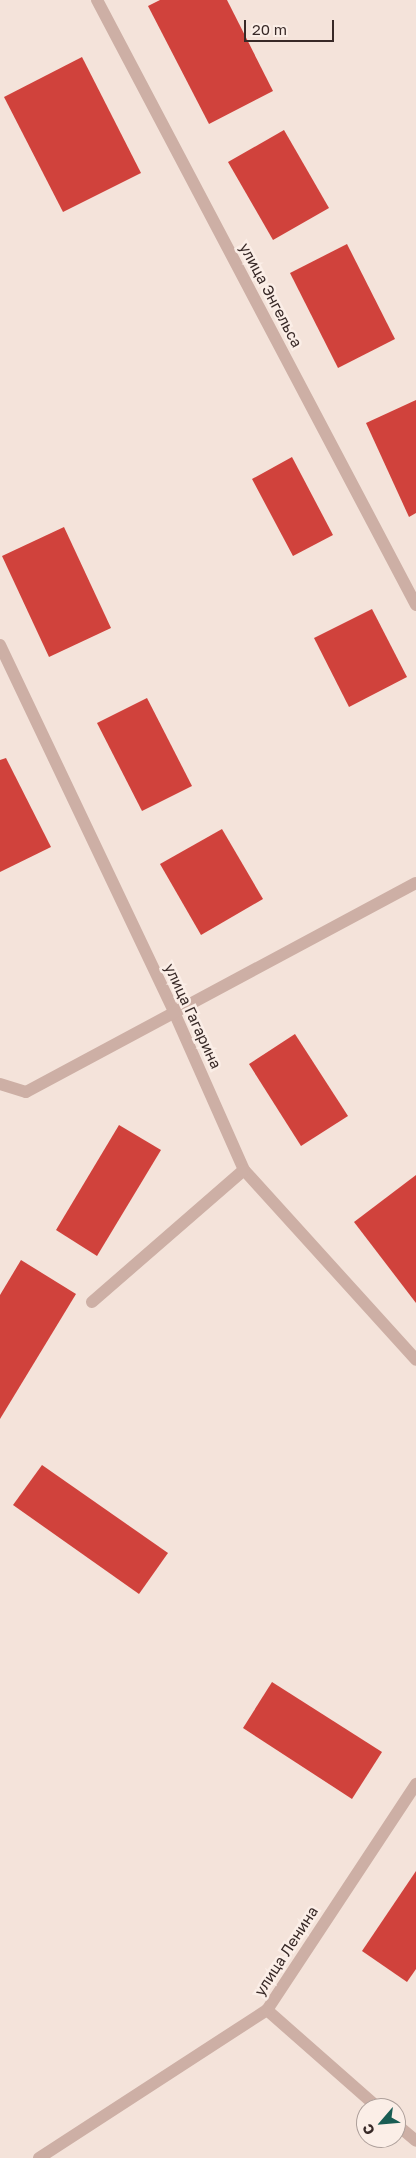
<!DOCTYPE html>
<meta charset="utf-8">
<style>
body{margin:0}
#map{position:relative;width:416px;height:2158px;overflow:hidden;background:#f4e3da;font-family:"Golos Text",sans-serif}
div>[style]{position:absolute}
.building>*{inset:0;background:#d0423c}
.minor>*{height:12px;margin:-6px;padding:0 6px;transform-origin:6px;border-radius:6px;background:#cdafa5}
span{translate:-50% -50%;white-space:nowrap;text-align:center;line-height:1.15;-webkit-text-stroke:5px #fbeee7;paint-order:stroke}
.street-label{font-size:15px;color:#382927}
.north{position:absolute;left:356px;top:2098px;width:50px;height:50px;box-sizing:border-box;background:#fbeee7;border:1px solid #ad9f9a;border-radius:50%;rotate:243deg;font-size:14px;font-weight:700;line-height:20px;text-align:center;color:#382927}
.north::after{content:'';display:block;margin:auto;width:18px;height:22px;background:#195d54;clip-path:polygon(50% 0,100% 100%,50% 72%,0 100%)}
.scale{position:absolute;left:244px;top:20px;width:90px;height:22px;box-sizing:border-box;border:2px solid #382927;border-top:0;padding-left:6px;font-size:15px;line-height:18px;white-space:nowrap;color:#382927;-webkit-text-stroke:4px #fbeee7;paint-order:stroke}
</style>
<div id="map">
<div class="building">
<i style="clip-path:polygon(160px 0,227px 0,273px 91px,209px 124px,148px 6px)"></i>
<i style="clip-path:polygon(82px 57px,141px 173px,63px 212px,4px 97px)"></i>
<i style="clip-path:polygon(284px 130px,329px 208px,273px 240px,228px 162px)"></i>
<i style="clip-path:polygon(347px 244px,395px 339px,338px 368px,290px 273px)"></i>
<i style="clip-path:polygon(416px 400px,416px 513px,409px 517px,366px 423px)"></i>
<i style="clip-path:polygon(292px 457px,333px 535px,293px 556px,252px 479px)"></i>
<i style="clip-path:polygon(64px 527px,111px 628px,49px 657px,2px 556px)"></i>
<i style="clip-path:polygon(372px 609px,407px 677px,349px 707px,314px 638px)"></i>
<i style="clip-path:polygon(147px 698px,192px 786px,142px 811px,97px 723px)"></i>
<i style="clip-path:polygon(6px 758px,51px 847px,0 872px,0 760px)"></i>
<i style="clip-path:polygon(222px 829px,263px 899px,201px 935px,160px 864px)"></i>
<i style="clip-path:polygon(295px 1034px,348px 1116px,301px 1146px,249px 1064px)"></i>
<i style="clip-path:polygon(119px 1125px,161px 1150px,97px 1256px,56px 1230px)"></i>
<i style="clip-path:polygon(416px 1175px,416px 1303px,354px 1222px)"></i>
<i style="clip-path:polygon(21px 1260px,76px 1294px,0 1419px,0 1295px)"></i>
<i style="clip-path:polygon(42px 1465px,168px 1553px,139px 1594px,13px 1505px)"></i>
<i style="clip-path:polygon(272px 1682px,382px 1752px,352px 1799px,243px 1728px)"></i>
<i style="clip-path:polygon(416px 1871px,416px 1969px,407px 1982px,362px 1951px)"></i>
</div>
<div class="minor">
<i style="left:97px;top:0;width:684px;rotate:62.2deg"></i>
<i style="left:0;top:645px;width:406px;rotate:64.6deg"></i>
<i style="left:174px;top:1012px;width:173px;rotate:66.1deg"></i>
<i style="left:244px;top:1170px;width:256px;rotate:47.8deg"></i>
<i style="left:0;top:1084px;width:27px;rotate:17deg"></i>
<i style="left:26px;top:1092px;width:442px;rotate:-28.2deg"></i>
<i style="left:92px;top:1302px;width:201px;rotate:-41deg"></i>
<i style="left:267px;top:2010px;width:148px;rotate:41.4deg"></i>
<i style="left:396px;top:2124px;width:26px;rotate:40deg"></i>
<i style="left:39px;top:2158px;width:272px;rotate:-33deg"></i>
<i style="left:267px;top:2010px;width:271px;rotate:-56.6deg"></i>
</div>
<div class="street-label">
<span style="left:271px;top:295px;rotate:62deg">улица Энгельса</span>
<span style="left:193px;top:1016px;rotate:65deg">улица Гагарина</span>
<span style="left:286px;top:1951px;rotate:-57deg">улица Ленина</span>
</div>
<div class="north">С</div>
<div class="scale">20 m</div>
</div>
